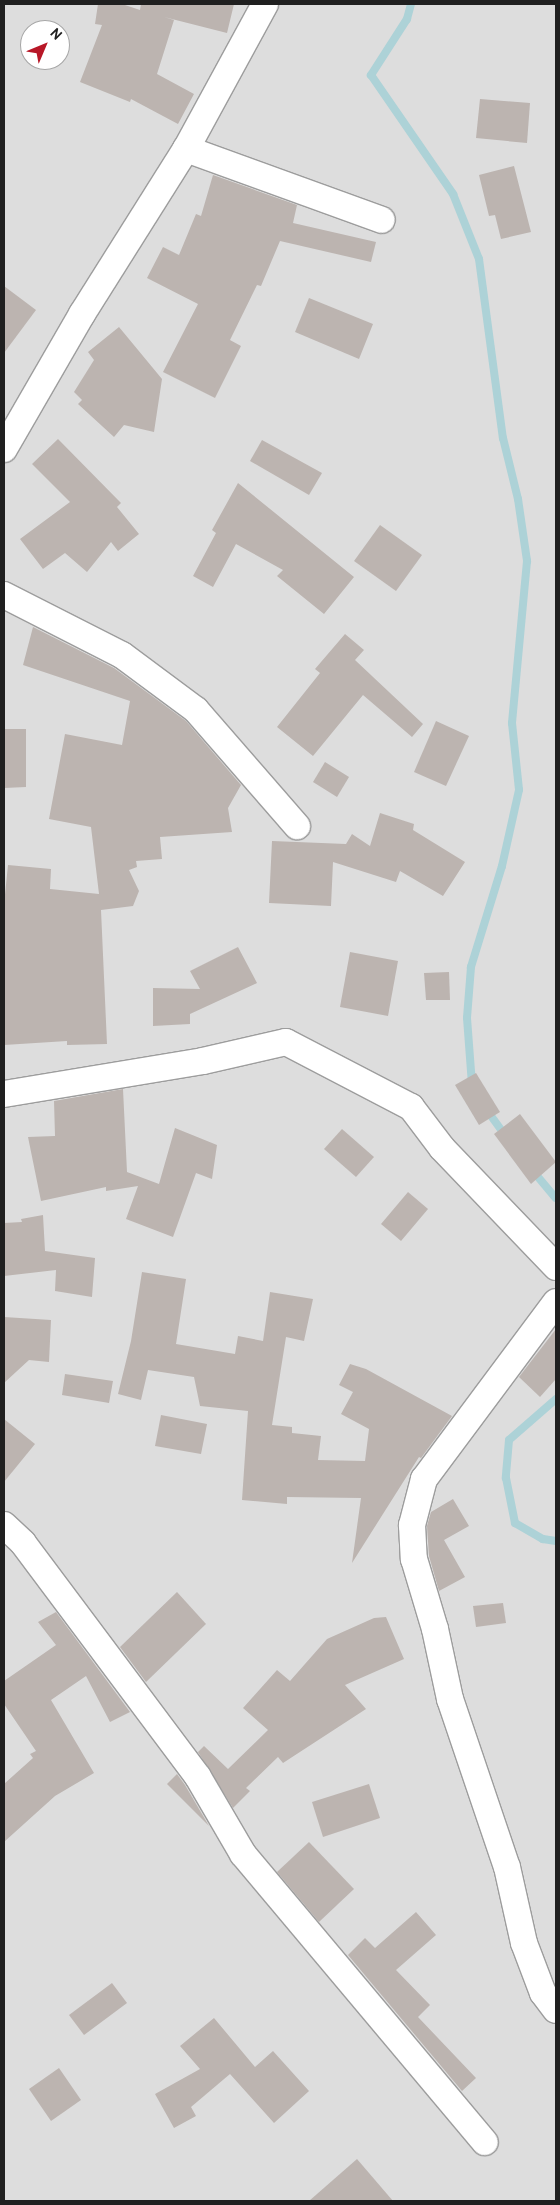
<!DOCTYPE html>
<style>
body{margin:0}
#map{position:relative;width:560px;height:2205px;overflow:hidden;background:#efece7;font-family:Overpass,sans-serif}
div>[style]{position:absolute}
.residential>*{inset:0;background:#ddd}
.stream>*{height:8px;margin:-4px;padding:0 4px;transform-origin:4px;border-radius:4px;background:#add2d7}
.building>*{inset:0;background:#bcb4b0}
.roads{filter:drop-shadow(1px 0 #9d9d9d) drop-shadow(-1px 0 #9d9d9d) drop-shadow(0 1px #9d9d9d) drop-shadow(0 -1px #9d9d9d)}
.minor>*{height:26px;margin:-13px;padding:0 13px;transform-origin:13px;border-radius:13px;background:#fff}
span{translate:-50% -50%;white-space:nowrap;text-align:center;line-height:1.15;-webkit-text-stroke:4px #fff;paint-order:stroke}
.frame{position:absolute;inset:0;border:5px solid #202020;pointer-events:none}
.north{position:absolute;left:20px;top:20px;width:50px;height:50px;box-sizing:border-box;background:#fff;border:1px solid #a6a6a6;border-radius:50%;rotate:45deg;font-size:14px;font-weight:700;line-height:20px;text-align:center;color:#202020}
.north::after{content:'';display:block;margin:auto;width:18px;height:22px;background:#b81727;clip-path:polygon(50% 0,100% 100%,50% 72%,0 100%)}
</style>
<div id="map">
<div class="residential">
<i style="clip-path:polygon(evenodd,4px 4px,556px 4px,556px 2201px,4px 2201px,4px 4px,30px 30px,60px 30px,60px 60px,30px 60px,30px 30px)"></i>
</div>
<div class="stream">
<i style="left:411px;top:4px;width:16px;rotate:105deg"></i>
<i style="left:407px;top:19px;width:67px;rotate:122.7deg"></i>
<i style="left:371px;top:75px;width:145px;rotate:55.4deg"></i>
<i style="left:453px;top:194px;width:70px;rotate:68.2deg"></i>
<i style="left:479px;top:259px;width:181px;rotate:82.4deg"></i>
<i style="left:503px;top:438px;width:63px;rotate:76.2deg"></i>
<i style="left:518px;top:499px;width:63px;rotate:81.7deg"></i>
<i style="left:527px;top:561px;width:163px;rotate:95.3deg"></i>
<i style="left:512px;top:723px;width:67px;rotate:84deg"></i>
<i style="left:519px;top:790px;width:78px;rotate:102.6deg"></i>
<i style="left:502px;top:866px;width:106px;rotate:107.1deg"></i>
<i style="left:471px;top:967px;width:51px;rotate:94.5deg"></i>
<i style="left:467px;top:1018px;width:67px;rotate:85.7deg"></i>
<i style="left:486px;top:1109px;width:34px;rotate:54deg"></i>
<i style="left:533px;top:1171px;width:35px;rotate:50deg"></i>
<i style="left:556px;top:1399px;width:62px;rotate:138.9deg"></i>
<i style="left:509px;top:1440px;width:38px;rotate:95deg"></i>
<i style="left:506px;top:1478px;width:46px;rotate:78.7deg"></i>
<i style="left:515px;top:1523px;width:32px;rotate:30deg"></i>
<i style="left:543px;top:1539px;width:13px;rotate:9deg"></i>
</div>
<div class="building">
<i style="clip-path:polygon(98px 4px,122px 4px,140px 10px,141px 4px,234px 4px,227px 33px,164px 17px,174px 20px,157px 74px,194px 94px,178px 124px,131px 99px,130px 102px,80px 82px,102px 25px,95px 24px)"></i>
<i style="clip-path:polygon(480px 99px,530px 103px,527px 143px,476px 138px)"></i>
<i style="clip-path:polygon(514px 166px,531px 232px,501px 239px,495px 215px,489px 216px,479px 175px)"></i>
<i style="clip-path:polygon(213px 175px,297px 205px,293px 223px,376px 242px,371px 262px,280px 241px,261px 286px,257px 285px,230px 340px,241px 346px,215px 398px,163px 372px,198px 304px,147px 278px,163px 247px,179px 255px,196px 214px,201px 216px)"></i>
<i style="clip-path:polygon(4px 286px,36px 310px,4px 353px)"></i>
<i style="clip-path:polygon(309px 298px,373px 324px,359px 359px,295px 332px)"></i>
<i style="clip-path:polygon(119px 327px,162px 379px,154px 432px,124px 425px,114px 437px,78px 404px,82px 400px,74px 392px,94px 360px,88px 352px)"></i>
<i style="clip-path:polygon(58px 439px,121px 503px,117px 507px,139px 534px,118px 551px,111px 542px,87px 572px,65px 553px,43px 569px,20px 539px,70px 502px,32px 464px)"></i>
<i style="clip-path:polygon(262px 440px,322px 473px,309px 495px,250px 461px)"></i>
<i style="clip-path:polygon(238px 483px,354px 577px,324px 614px,277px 576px,283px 570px,236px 544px,213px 587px,193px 576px,216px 533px,212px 530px)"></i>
<i style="clip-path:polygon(380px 525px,422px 555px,396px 591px,354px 561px)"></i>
<i style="clip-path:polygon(33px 627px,114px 668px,186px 721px,241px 785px,228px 808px,232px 832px,160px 837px,162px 859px,136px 861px,137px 867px,129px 870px,139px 891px,133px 906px,101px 910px,107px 1044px,67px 1045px,67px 1041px,4px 1045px,4px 904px,8px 865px,51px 869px,50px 889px,99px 894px,91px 827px,49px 819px,65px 734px,122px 745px,130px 701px,23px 665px)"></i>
<i style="clip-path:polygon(345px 634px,364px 650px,355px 660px,423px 724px,412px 737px,363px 695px,313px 756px,277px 727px,320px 673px,315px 669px)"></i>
<i style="clip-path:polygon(436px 721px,469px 736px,446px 786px,414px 772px)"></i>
<i style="clip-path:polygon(4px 729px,26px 729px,26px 787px,4px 788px)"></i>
<i style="clip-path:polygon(325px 762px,349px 777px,337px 797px,313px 782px)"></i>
<i style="clip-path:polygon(380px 813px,414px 824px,413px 830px,465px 862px,443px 896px,400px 871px,396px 882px,333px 862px,331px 906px,269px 903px,272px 841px,346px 844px,352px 834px,370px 846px)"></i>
<i style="clip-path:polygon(238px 947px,257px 983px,190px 1014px,190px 1024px,153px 1026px,153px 988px,200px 989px,190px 971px)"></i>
<i style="clip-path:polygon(350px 952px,398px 961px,388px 1016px,340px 1007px)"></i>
<i style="clip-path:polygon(449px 972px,450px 1000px,426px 1000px,424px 973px)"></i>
<i style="clip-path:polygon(476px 1073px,500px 1112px,479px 1125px,455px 1085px)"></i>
<i style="clip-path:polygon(123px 1089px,127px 1172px,159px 1184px,175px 1128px,217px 1145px,212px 1179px,196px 1173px,173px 1237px,126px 1219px,138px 1186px,106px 1191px,106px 1187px,41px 1201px,28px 1137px,55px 1136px,54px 1101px)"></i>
<i style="clip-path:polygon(520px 1114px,556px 1162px,531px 1184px,494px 1134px)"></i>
<i style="clip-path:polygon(342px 1129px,374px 1157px,356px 1177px,324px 1149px)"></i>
<i style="clip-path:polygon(408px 1192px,428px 1209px,401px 1241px,381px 1224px)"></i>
<i style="clip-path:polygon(43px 1215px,45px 1251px,95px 1258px,92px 1297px,55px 1291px,56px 1270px,4px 1276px,4px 1223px,22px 1222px,21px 1219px)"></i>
<i style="clip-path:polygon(142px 1272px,186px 1279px,176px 1344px,235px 1354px,238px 1336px,263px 1341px,270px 1292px,313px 1299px,304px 1341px,286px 1337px,272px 1425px,292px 1427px,292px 1433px,321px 1436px,318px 1460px,365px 1461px,369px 1429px,341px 1414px,353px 1392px,339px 1385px,350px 1364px,366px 1369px,452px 1416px,421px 1458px,419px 1457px,352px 1563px,361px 1498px,287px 1497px,287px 1504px,242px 1500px,248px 1411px,200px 1406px,194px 1377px,148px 1370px,141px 1400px,118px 1394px,131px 1341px)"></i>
<i style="clip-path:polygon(4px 1317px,51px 1320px,49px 1362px,29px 1360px,4px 1383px)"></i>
<i style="clip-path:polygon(556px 1329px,556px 1379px,540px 1397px,519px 1377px)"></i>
<i style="clip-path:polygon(65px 1374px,113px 1381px,109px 1403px,62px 1395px)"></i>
<i style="clip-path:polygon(161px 1415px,207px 1424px,201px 1454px,155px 1446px)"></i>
<i style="clip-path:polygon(4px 1419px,35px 1444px,4px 1482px)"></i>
<i style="clip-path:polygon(453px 1499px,469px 1526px,444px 1540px,465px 1577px,439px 1591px,429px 1556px,427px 1526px,431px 1512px)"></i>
<i style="clip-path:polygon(177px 1592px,206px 1624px,146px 1682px,120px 1647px)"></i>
<i style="clip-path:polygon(503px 1603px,506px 1623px,476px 1627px,473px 1606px)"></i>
<i style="clip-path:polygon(56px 1612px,130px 1712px,110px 1722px,86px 1676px,51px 1700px,94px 1773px,55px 1796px,4px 1842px,4px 1784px,33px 1758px,30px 1754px,36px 1751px,4px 1704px,4px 1681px,56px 1645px,38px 1622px)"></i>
<i style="clip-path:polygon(386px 1617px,404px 1659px,345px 1685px,366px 1709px,283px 1763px,278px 1757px,246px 1788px,250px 1791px,233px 1808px,198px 1752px,204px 1746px,228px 1769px,268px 1730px,243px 1708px,277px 1670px,290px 1681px,327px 1639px,374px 1618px)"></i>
<i style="clip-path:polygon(177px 1774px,185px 1785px,209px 1826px,167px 1784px)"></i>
<i style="clip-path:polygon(369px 1784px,380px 1818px,323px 1837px,312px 1802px)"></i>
<i style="clip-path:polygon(309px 1842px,354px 1889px,319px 1922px,277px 1872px)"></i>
<i style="clip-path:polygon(416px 1912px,436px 1935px,396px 1970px,430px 2005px,418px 2017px,476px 2078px,462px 2091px,348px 1955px,365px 1938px,375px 1948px)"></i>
<i style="clip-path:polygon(112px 1983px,127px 2003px,84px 2035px,69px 2015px)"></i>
<i style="clip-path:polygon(214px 2018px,255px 2067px,273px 2051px,309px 2091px,274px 2123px,230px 2074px,191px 2107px,196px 2116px,174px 2128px,155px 2094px,200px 2069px,180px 2046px)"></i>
<i style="clip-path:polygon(59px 2068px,81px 2100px,51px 2121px,29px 2089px)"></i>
<i style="clip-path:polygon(357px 2159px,393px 2201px,309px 2201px)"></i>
</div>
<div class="roads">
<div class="minor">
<i style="left:186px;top:149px;width:208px;rotate:19.9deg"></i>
<i style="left:4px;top:449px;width:156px;rotate:-60deg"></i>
<i style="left:82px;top:314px;width:195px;rotate:-57.8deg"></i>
<i style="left:186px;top:149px;width:165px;rotate:-61.4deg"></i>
<i style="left:4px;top:595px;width:132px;rotate:27deg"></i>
<i style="left:122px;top:655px;width:92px;rotate:36.6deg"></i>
<i style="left:196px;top:710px;width:154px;rotate:49deg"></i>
<i style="left:4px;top:1094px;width:202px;rotate:-9.4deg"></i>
<i style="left:203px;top:1061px;width:85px;rotate:-12.9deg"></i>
<i style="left:286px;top:1042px;width:141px;rotate:27.5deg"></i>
<i style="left:411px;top:1107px;width:51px;rotate:52.9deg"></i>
<i style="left:442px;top:1148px;width:165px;rotate:46.2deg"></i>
<i style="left:556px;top:1302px;width:221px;rotate:126.7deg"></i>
<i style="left:424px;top:1479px;width:48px;rotate:104.6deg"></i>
<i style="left:412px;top:1525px;width:34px;rotate:87deg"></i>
<i style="left:414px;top:1559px;width:73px;rotate:73.3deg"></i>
<i style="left:435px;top:1629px;width:72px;rotate:77.9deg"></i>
<i style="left:450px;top:1699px;width:177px;rotate:71.3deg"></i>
<i style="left:507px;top:1867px;width:78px;rotate:77.4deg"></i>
<i style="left:524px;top:1943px;width:53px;rotate:69.2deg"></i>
<i style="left:543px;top:1993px;width:21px;rotate:53deg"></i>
<i style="left:4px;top:1525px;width:26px;rotate:43deg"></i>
<i style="left:23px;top:1543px;width:292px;rotate:53.2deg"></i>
<i style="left:198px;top:1777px;width:89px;rotate:59.7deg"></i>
<i style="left:243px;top:1854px;width:376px;rotate:50deg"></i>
</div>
</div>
<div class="frame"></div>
<div class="north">N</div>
</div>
